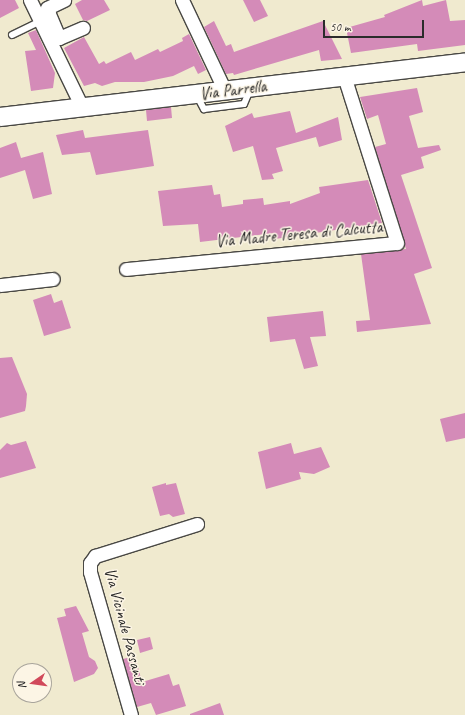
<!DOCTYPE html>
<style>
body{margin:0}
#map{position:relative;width:465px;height:715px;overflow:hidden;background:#f0eacf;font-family:Caveat,sans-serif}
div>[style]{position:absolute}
.building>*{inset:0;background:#d48bb8}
.roads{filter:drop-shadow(1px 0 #494844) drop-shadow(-1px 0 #494844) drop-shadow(0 1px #494844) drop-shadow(0 -1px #494844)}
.lane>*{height:6px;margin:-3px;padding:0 3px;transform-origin:3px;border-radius:3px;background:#fff}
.street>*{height:13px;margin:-6.5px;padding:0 6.5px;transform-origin:6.5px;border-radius:6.5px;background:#fff}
.secondary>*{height:18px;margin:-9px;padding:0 9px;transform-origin:9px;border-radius:9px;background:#fff}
span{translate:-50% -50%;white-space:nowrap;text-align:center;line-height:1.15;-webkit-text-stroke:3px #fcf5e5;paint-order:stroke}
.street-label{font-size:17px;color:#2b2b2b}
.north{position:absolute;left:12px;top:663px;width:40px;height:40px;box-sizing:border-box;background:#fcf5e5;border:1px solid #a8a49b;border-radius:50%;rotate:257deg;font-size:11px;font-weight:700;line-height:16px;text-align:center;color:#2b2b2b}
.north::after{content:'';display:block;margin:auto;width:14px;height:18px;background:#d1495b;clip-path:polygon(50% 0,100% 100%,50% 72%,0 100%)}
.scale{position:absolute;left:323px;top:20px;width:101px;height:18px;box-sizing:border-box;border:2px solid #2b2b2b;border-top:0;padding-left:5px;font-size:12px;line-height:14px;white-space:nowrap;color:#2b2b2b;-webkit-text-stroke:3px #fcf5e5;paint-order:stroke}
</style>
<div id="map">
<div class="building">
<i style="clip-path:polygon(0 0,15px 0,19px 8px,0 18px)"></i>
<i style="clip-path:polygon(82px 0,104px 0,110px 10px,87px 21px,83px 20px,75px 4px)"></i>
<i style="clip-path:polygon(243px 0,260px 0,268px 16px,254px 22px)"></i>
<i style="clip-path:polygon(422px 0,423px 6px,446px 0,450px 21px,465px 20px,465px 45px,418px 51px,417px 44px,351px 53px,346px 28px,385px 17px,384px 15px)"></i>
<i style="clip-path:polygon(214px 21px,226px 46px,231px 44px,234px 52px,323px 21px,342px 59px,321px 61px,319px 50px,234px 75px,233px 73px,226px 74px,204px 27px)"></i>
<i style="clip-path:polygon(36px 30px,55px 73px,53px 88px,31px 91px,25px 51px,36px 50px,28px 33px)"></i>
<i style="clip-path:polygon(189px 34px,206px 70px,198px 74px,194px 66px,173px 76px,144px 82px,115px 82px,102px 86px,95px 83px,84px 86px,64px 48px,84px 37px,99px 64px,104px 61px,106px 64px,131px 52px,135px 60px,158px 49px,160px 52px,183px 41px,182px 38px)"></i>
<i style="clip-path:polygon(417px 88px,423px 112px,409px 116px,418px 148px,439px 145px,441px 150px,421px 157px,424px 168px,401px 175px,432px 268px,414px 274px,431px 324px,357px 332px,356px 321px,370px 320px,361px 254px,406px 249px,375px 147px,386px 144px,378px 115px,367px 119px,360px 97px)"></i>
<i style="clip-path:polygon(171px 107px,172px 118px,147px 121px,146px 110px)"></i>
<i style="clip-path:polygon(290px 111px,296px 133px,338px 117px,342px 140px,319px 147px,316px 137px,276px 148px,283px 171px,272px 174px,274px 179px,262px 180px,253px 146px,233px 152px,225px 126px,252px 113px,254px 118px)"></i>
<i style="clip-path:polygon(83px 130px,85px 138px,148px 130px,154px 166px,96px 175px,90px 152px,62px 155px,56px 135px)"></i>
<i style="clip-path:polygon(16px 142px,21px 158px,43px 152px,52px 194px,33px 199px,25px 170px,0 178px,0 148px)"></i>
<i style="clip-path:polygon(368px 180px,382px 223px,275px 239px,274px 233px,200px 242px,198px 224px,163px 226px,158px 191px,212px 185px,214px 195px,220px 194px,222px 207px,243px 204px,243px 200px,263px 198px,264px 205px,290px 201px,290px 204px,320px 193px,319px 187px)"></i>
<i style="clip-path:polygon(51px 294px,54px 303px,62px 300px,71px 328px,44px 336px,33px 300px)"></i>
<i style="clip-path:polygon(323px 311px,326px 336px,310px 337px,318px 366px,304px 369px,295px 339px,270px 342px,267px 317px)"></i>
<i style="clip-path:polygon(12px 357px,27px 394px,26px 406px,25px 411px,0 418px,0 358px)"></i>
<i style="clip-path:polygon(465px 413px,465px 438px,446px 442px,440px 419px)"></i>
<i style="clip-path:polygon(26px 441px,36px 468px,0 478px,0 450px,7px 443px,11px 445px)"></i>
<i style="clip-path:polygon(291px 443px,294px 454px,321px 447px,330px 467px,314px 474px,299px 472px,301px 479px,266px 489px,258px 452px)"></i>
<i style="clip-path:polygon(166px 483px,166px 485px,176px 483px,185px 514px,173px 517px,169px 514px,160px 516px,152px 487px)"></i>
<i style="clip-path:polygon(76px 606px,89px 631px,82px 633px,89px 657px,95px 661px,98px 668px,94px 674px,74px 682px,57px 618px,66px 616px,64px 609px)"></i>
<i style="clip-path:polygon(150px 637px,153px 649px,140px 653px,137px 640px)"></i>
<i style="clip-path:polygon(135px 656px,142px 682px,169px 674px,173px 686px,179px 684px,186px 706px,156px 715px,151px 703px,137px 707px,123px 659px)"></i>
<i style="clip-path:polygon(220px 703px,224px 715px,190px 715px,190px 714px)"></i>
</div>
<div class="roads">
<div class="lane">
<i style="left:12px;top:35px;width:32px;rotate:-26deg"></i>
<i style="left:197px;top:96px;width:15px;rotate:62deg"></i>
<i style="left:204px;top:109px;width:40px;rotate:-7.1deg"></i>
<i style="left:244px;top:104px;width:15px;rotate:-67deg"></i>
</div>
<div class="street">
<i style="left:30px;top:0;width:119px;rotate:64.1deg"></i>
<i style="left:182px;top:0;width:101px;rotate:64.7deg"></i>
<i style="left:49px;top:14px;width:6px;rotate:-108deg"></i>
<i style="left:47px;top:8px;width:19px;rotate:-25deg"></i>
<i style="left:42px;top:18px;width:8px;rotate:-30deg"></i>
<i style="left:49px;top:14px;width:26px;rotate:67deg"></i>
<i style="left:59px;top:38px;width:26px;rotate:-23deg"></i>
<i style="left:126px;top:269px;width:272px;rotate:-5.5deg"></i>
<i style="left:397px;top:243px;width:175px;rotate:-107.6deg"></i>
<i style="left:0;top:285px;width:53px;rotate:-6.5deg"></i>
<i style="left:131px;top:715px;width:149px;rotate:-106deg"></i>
<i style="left:90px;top:572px;width:9px;rotate:-90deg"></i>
<i style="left:90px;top:563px;width:9px;rotate:-54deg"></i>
<i style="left:95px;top:556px;width:107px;rotate:-17.4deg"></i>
</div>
<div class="secondary">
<i style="left:0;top:117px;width:468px;rotate:-6.7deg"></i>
</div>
</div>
<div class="street-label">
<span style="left:233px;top:90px;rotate:-7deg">Via Parrella</span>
<span style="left:299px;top:234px;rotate:-5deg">Via Madre Teresa di Calcutta</span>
<span style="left:125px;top:626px;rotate:75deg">Via Vicinale Passanti</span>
</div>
<div class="north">N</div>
<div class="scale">50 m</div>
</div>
